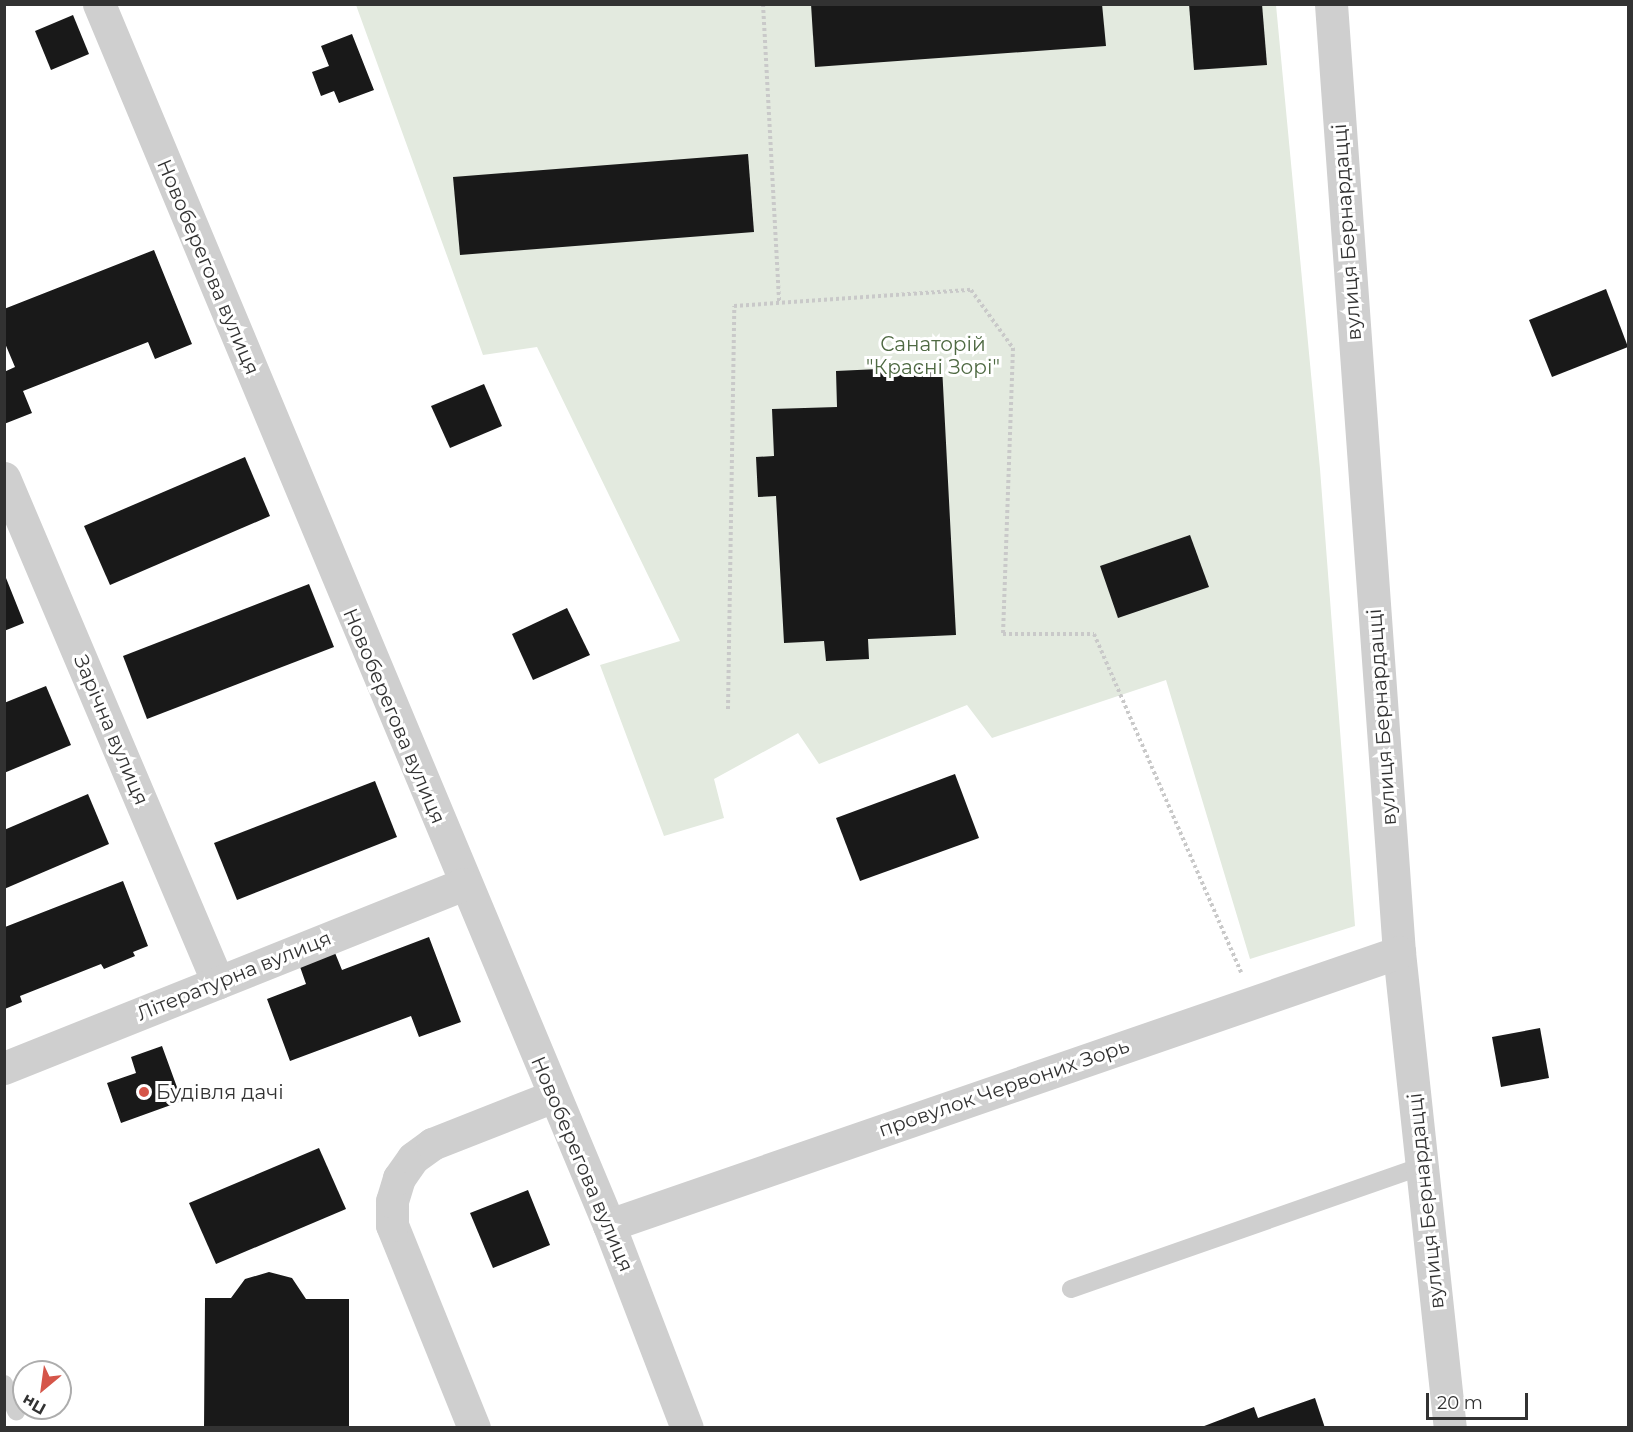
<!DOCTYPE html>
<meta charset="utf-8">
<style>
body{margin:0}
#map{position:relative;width:1633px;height:1432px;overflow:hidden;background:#fff;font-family:Montserrat,sans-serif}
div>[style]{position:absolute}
.green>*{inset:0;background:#e3eadf}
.building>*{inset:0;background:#191919}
.path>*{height:4px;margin-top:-2px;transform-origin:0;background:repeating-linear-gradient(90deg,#c9c9c9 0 3px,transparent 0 6px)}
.lane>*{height:18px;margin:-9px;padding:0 9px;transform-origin:9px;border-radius:9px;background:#cfcfcf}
.street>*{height:33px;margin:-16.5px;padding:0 16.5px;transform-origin:16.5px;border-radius:16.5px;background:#cfcfcf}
.dots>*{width:16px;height:16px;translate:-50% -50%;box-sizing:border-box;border:3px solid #fff;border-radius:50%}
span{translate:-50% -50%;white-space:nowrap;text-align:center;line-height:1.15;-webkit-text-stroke:6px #fff;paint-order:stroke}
.street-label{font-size:20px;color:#323232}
.park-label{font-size:20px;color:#4f6a43}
.poi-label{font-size:20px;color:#323232}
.left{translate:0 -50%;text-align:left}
.frame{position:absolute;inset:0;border:6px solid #323232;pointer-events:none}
.north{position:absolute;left:12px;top:1360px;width:60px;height:60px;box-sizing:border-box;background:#fff;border:2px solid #adadad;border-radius:50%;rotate:209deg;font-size:16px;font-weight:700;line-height:24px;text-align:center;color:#323232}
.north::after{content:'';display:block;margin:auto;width:21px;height:27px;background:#d55549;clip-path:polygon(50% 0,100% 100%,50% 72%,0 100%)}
.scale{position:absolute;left:1426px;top:1393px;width:102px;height:27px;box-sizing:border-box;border:3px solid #323232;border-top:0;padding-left:8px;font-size:18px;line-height:21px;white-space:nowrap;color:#323232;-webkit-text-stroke:4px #fff;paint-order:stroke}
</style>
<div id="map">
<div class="green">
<i style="clip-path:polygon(356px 5px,1276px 5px,1320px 469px,1355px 926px,1250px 959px,1166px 680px,992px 738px,967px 705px,819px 764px,798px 733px,714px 779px,724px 818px,664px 836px,600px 665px,680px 641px,537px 347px,483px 355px)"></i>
</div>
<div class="building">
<i style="clip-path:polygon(811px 4px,1102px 4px,1106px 46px,815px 67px)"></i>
<i style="clip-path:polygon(1189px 4px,1262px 4px,1267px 65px,1194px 70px)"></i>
<i style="clip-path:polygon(73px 15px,89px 54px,51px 70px,35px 31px)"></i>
<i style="clip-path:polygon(352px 34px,374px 90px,339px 103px,334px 91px,321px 96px,312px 72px,329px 66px,321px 46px)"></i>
<i style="clip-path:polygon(748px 154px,754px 232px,460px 255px,453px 177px)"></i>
<i style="clip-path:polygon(154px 250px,192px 344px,155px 359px,148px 342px,23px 391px,32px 413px,4px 424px,4px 372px,15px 367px,4px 341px,4px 309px)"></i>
<i style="clip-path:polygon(1606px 289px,1628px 347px,1552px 377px,1529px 320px)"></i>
<i style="clip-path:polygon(942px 366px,956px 635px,868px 639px,869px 659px,826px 661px,824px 641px,784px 643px,776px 496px,758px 497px,756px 457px,774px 456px,772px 409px,837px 407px,836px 371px)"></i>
<i style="clip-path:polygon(484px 384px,502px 426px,450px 448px,431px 406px)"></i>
<i style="clip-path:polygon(245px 457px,270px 516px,110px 585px,84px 526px)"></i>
<i style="clip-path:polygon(1190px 535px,1209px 587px,1118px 618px,1100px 566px)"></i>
<i style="clip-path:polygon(4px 573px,24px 623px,4px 631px)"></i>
<i style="clip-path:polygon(309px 584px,334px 647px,147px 719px,123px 656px)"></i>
<i style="clip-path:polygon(567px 608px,590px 655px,533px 680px,512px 634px)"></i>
<i style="clip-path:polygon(46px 686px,71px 745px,4px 773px,4px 703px)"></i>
<i style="clip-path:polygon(955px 774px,979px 838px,860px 881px,836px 818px)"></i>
<i style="clip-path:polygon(375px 781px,397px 837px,237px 900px,214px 843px)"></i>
<i style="clip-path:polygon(88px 794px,109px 844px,4px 889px,4px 830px)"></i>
<i style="clip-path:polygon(123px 881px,148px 946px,133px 952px,135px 956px,104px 969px,101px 964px,20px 996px,22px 1002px,5px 1009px,5px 927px)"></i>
<i style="clip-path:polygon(429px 937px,461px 1022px,419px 1037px,411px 1016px,290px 1061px,267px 999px,306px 984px,298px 961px,333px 948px,342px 970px)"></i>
<i style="clip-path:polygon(1540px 1028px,1549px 1078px,1501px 1087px,1492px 1037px)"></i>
<i style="clip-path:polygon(162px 1046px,182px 1101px,121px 1123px,107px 1083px,136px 1073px,131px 1057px)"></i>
<i style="clip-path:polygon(319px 1148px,346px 1209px,216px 1264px,189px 1203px)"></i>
<i style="clip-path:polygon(528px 1190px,550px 1245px,493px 1268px,470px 1213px)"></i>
<i style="clip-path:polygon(269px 1272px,292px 1278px,306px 1299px,349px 1299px,349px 1428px,204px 1428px,205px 1298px,231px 1298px,245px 1279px)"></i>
<i style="clip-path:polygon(1315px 1398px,1325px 1428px,1199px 1428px,1254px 1407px,1258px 1418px)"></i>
</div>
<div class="path">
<i style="left:763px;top:4px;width:298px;rotate:86.9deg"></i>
<i style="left:728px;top:709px;width:403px;rotate:-89.1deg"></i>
<i style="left:734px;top:306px;width:238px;rotate:-3.9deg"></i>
<i style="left:971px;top:290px;width:72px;rotate:54.1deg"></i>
<i style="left:1013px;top:348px;width:286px;rotate:92deg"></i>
<i style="left:1003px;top:634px;width:91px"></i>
<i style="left:1094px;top:634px;width:369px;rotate:66.5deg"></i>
</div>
<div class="lane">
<i style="left:1071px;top:1289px;width:373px;rotate:-19.3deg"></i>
<i style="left:4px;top:1384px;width:30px;rotate:66deg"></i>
</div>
<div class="street">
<i style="left:99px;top:4px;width:1323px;rotate:67.33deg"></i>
<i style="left:609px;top:1225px;width:217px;rotate:69deg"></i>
<i style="left:1331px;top:4px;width:950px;rotate:85.9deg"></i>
<i style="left:1399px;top:952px;width:479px;rotate:83.9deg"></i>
<i style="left:4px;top:478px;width:548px;rotate:67.03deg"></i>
<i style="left:4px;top:1068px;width:495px;rotate:-21.8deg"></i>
<i style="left:609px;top:1225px;width:836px;rotate:-19.06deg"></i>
<i style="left:474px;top:1428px;width:219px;rotate:-112deg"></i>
<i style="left:392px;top:1225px;width:24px;rotate:-90deg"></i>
<i style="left:392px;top:1201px;width:24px;rotate:-73deg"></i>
<i style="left:399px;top:1178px;width:24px;rotate:-55deg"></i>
<i style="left:413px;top:1158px;width:24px;rotate:-36deg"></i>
<i style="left:432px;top:1144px;width:131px;rotate:-21.5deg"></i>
</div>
<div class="dots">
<i style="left:144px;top:1092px;background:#d55549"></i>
</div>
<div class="street-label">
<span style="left:1347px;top:232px;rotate:-94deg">вулиця Бернардацці</span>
<span style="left:208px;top:267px;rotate:67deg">Новоберегова вулиця</span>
<span style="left:394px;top:716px;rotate:67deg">Новоберегова вулиця</span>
<span style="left:1382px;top:717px;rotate:-94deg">вулиця Бернардацці</span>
<span style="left:111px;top:730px;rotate:67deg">Зарічна вулиця</span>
<span style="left:234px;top:976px;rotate:-22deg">Літературна вулиця</span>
<span style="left:1004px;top:1088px;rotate:-19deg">провулок Червоних Зорь</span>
<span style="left:582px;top:1164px;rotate:67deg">Новоберегова вулиця</span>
<span style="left:1426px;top:1201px;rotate:-96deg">вулиця Бернардацці</span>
</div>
<div class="park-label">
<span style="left:933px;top:356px">Санаторій<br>"Красні Зорі"</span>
</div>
<div class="poi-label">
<span class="left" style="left:156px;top:1092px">Будівля дачі</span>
</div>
<div class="frame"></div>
<div class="north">Пн</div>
<div class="scale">20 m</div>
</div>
